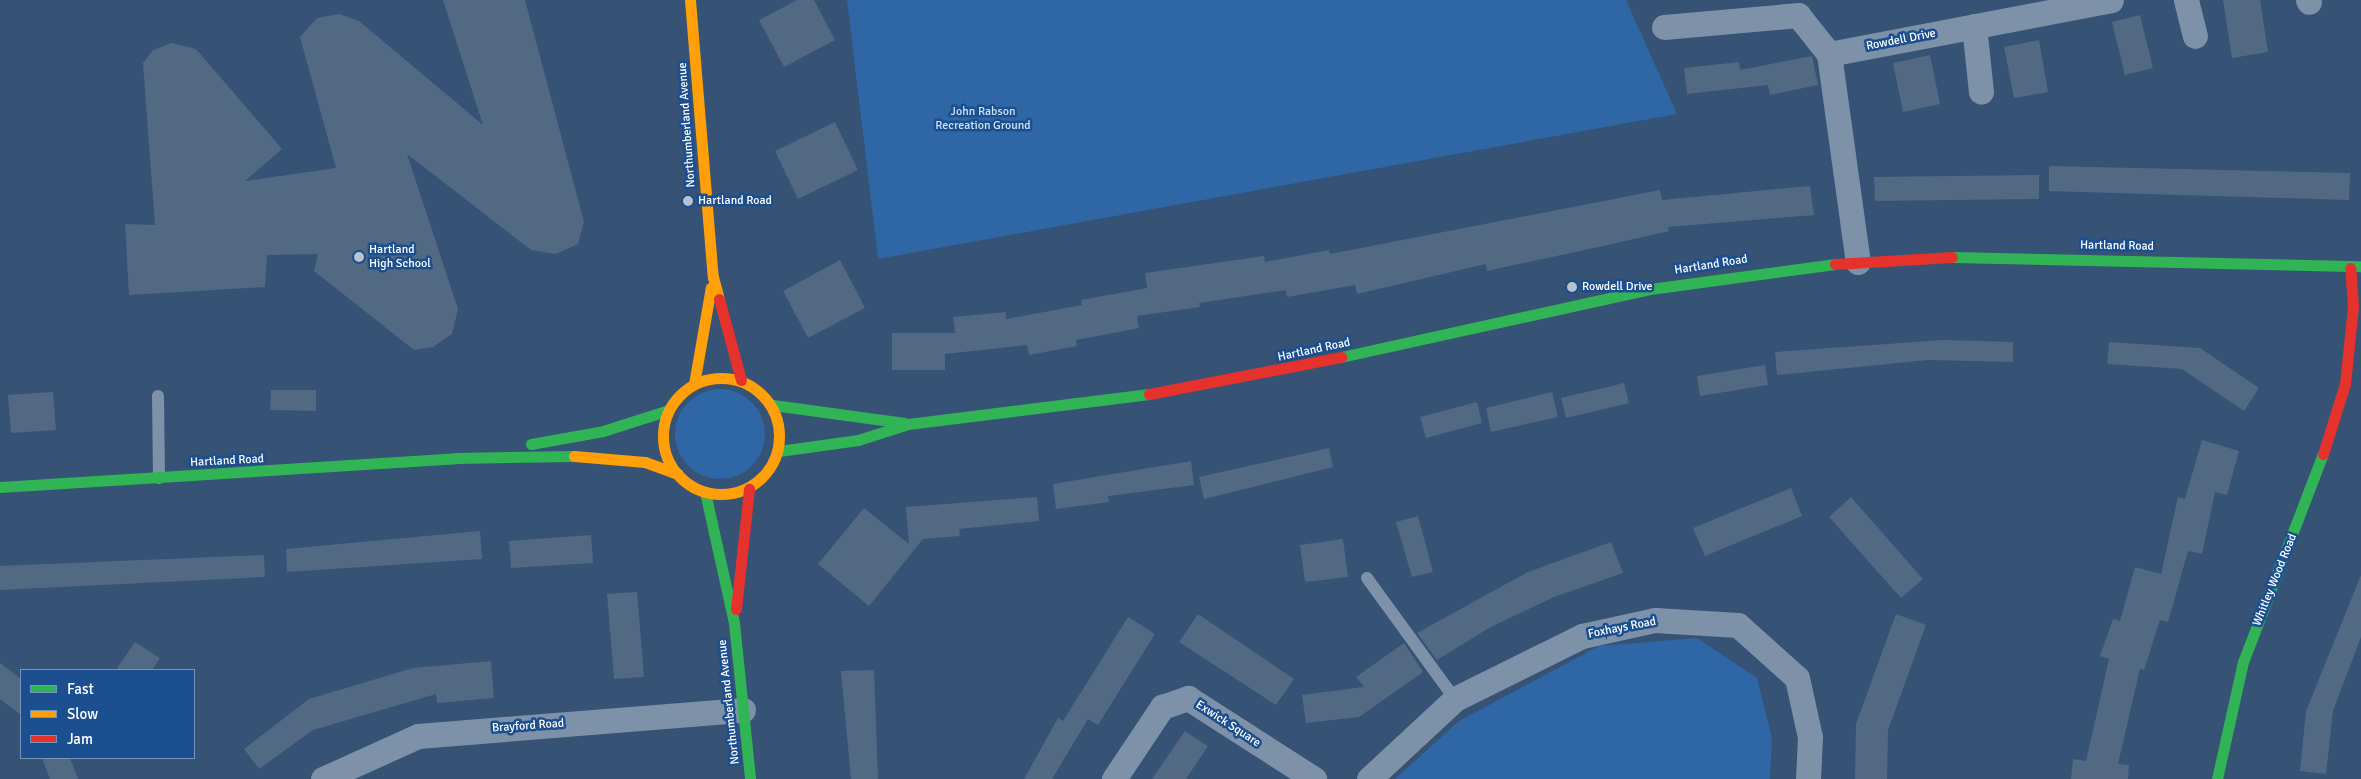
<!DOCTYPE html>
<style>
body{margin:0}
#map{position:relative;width:2361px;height:779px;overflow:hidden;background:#365274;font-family:Signika,sans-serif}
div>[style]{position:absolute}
.green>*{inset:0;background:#2f66a5}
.round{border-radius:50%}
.building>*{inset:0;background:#526984}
.lane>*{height:12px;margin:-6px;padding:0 6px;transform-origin:6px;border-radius:6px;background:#7d92a8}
.street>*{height:25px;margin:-12.5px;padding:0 12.5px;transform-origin:12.5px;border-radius:12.5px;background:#7d92a8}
.fast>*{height:11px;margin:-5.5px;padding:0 5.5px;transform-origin:5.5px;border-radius:5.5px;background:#30b455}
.slow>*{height:11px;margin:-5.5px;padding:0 5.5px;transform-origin:5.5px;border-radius:5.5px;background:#ff9f0a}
.slow>.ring{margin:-5.5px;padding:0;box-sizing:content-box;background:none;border:11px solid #ff9f0a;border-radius:50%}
.jam>*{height:11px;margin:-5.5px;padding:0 5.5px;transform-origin:5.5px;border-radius:5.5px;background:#e5322d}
.dots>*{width:14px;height:14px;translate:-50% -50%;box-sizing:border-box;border:2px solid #1b4f8f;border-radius:50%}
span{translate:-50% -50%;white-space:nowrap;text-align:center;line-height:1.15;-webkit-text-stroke:5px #1b4f8f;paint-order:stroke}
.street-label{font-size:12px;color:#fff}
.park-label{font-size:12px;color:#cfe3fa}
.poi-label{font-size:12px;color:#fff}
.left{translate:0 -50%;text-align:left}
.legend{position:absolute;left:20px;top:669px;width:175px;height:90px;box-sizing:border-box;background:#1b4f8f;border:1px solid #7695bc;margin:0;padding:6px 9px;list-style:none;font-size:15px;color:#fff}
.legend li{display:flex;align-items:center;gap:10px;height:25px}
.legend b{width:25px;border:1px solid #7695bc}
</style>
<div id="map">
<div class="green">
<i style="clip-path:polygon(847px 0,1626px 0,1677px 114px,878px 259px)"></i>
<i class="round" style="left:675px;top:389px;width:90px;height:90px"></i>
<i style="clip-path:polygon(1697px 638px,1757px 678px,1772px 738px,1770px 779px,1395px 779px,1459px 721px,1599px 646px)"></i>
</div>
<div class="building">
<i style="clip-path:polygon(443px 0,525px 0,584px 222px,578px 244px,556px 254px,531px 250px,407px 154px,458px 309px,452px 334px,433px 347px,414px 350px,314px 271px,318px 254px,267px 255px,265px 287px,129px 295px,125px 224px,155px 225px,143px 63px,153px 50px,171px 43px,196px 49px,282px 149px,245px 181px,336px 168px,300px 37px,317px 18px,339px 14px,359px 21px,483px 125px)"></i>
<i style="clip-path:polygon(797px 0,814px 0,835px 40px,784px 67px,759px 20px)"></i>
<i style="clip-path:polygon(2223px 0,2260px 0,2268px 52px,2232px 58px)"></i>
<i style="clip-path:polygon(2140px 15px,2153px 68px,2125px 75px,2112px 22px)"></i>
<i style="clip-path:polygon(2039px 40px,2048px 92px,2014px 98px,2004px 47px)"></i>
<i style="clip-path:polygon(1930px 55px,1940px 104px,1903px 112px,1893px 63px)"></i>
<i style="clip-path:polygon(1812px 56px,1818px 85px,1770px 95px,1768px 85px,1687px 94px,1684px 68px,1739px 62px,1740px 70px)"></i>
<i style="clip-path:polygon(835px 122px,858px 170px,798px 199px,775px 151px)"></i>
<i style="clip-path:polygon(2049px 166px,2350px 173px,2349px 200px,2049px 191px)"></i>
<i style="clip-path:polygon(2039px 175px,2039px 199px,1875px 201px,1874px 177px)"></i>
<i style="clip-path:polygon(1810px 186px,1814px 215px,1668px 227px,1669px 231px,1603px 246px,1487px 271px,1486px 264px,1357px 294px,1355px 285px,1287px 297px,1286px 290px,1199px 303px,1200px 307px,1137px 316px,1139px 328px,1076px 340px,1077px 346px,1029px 355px,1027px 345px,945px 354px,945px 370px,892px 370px,892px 333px,955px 333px,953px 317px,1006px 312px,1006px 319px,1082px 305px,1081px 300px,1147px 288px,1145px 273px,1264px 256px,1265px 262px,1329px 250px,1330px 254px,1660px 190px,1662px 200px)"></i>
<i style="clip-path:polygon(840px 260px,865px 308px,808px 338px,783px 291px)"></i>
<i style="clip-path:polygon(1943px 340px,2013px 342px,2013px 362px,1928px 360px,1777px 375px,1775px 352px)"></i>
<i style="clip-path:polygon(2109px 342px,2200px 348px,2259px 388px,2244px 411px,2182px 369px,2107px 364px)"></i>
<i style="clip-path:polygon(1765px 365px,1768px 385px,1700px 396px,1697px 376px)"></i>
<i style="clip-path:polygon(1624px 383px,1629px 403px,1566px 418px,1561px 398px)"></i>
<i style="clip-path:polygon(271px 390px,316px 390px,316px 411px,270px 410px)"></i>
<i style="clip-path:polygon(53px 392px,56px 430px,11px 433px,8px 395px)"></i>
<i style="clip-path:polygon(1552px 392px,1558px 417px,1491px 432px,1486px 408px)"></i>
<i style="clip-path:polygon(1477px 402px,1482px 423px,1426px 438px,1420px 417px)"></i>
<i style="clip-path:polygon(2202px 440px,2239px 451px,2227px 495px,2215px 492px,2202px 554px,2188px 551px,2168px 622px,2160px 620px,2144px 670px,2140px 669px,2118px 764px,2129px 765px,2128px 779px,2071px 779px,2073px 759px,2086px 761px,2109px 659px,2100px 656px,2113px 619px,2120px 621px,2135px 567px,2161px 574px,2178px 497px,2185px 499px)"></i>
<i style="clip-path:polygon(1329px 448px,1333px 467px,1204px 499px,1199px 477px)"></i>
<i style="clip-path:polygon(1191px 461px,1194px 485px,1108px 496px,1109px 502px,1056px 509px,1053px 484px)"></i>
<i style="clip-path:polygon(1791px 488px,1802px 516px,1705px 556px,1693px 528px)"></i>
<i style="clip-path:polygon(1037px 497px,1039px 521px,959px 529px,960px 536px,923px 539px,869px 606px,818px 564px,864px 508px,909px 544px,906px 507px)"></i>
<i style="clip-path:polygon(1851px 497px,1923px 579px,1901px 598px,1829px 517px)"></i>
<i style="clip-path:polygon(1418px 516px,1433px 572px,1412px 577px,1396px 522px)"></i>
<i style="clip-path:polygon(480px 531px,482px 559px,287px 572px,286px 549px)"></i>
<i style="clip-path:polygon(591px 535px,593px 563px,511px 568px,509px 541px)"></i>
<i style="clip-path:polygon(1343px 539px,1348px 577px,1305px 582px,1300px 545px)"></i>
<i style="clip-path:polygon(1611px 542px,1623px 573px,1554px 597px,1489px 628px,1437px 660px,1417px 633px,1528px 572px)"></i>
<i style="clip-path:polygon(264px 555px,265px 577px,0 590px,0 566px)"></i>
<i style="clip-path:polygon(2361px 575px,2361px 637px,2333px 711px,2326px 774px,2300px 771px,2306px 711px)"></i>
<i style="clip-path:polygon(637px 592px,644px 677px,614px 679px,607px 594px)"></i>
<i style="clip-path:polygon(1198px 614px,1294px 679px,1276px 705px,1179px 642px)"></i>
<i style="clip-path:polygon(1896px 614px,1926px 625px,1888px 730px,1887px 779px,1855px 779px,1856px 724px)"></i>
<i style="clip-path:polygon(1128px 617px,1155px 634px,1098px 725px,1088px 719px,1052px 779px,1024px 779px,1058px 718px,1063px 721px)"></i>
<i style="clip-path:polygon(135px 642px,160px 658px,152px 670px,116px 670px)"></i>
<i style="clip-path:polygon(1404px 643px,1423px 672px,1359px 717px,1306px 723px,1302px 695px,1364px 687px,1356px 677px)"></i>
<i style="clip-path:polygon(491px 661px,494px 698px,437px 703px,436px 694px,313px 730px,259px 769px,244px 749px,309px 699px,413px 668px)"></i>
<i style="clip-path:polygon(0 663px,21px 679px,21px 715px,0 699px)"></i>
<i style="clip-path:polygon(874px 670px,878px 779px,851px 779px,841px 671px)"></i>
<i style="clip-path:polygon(1185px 731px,1208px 746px,1186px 779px,1152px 779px)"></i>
<i style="clip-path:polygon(42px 758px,70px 758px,78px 779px,50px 779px)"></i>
</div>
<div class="lane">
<i style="left:158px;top:396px;width:82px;rotate:89.3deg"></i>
<i style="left:1367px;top:578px;width:150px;rotate:54deg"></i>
</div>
<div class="street">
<i style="left:2186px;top:0;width:37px;rotate:76deg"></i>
<i style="left:2308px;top:0;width:2px;rotate:63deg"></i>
<i style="left:1974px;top:26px;width:66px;rotate:83.9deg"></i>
<i style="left:1664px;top:27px;width:135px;rotate:-5.1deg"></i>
<i style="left:1798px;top:15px;width:50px;rotate:51.5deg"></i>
<i style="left:1829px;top:54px;width:287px;rotate:-10.8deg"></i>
<i style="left:1829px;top:54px;width:210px;rotate:82.1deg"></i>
<i style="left:323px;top:779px;width:104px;rotate:-24.4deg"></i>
<i style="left:418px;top:736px;width:326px;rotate:-4.6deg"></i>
<i style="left:1114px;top:779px;width:87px;rotate:-56.3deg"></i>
<i style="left:1162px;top:707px;width:28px;rotate:-19deg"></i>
<i style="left:1188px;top:698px;width:150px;rotate:32.7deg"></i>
<i style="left:1369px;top:779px;width:117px;rotate:-42.9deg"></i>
<i style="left:1455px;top:699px;width:142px;rotate:-26.4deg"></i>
<i style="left:1582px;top:636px;width:75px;rotate:-12.4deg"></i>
<i style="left:1655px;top:620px;width:83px;rotate:3.4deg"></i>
<i style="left:1738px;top:625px;width:79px;rotate:41.9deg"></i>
<i style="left:1797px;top:678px;width:60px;rotate:77.6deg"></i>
<i style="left:1810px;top:737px;width:42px;rotate:92.7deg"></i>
</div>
<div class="fast">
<i style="left:1952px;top:257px;width:409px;rotate:1.3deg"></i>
<i style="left:1341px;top:357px;width:316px;rotate:-12.4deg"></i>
<i style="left:1650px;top:289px;width:187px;rotate:-7.7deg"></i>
<i style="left:773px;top:405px;width:133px;rotate:7.8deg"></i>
<i style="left:531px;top:444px;width:73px;rotate:-10.2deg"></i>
<i style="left:603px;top:431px;width:69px;rotate:-17.7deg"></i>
<i style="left:779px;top:451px;width:80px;rotate:-7.9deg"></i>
<i style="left:858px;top:440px;width:52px;rotate:-17.7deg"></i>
<i style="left:908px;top:424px;width:243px;rotate:-7.1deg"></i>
<i style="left:0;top:487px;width:457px;rotate:-3.6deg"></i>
<i style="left:456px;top:458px;width:118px;rotate:-1deg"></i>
<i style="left:705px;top:492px;width:134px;rotate:77.5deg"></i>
<i style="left:734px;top:623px;width:157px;rotate:84.1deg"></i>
<i style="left:2217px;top:779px;width:120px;rotate:-77.5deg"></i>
<i style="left:2243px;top:662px;width:223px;rotate:-69deg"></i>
</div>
<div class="slow">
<i style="left:690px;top:0;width:278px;rotate:85.3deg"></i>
<i style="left:713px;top:277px;width:23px;rotate:75deg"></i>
<i class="ring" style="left:663px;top:378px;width:105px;height:105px"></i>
<i style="left:694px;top:384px;width:98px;rotate:-80.1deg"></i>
<i style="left:574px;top:456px;width:71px;rotate:4.8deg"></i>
<i style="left:645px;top:462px;width:35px;rotate:20deg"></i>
</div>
<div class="jam">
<i style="left:1835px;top:264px;width:117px;rotate:-3.4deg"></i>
<i style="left:719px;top:299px;width:84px;rotate:74.8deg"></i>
<i style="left:1149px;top:394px;width:196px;rotate:-10.9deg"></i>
<i style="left:2323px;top:454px;width:73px;rotate:-72.6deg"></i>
<i style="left:2345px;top:384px;width:77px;rotate:-84.1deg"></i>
<i style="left:2353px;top:307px;width:39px;rotate:-94deg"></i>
<i style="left:736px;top:609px;width:121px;rotate:-83.8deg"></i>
</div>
<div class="dots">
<i style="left:688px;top:201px;background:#b9c2ce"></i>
<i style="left:359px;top:257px;background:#b9c2ce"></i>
<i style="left:1572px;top:287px;background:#b9c2ce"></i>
</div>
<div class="street-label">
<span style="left:1901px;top:40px;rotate:-11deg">Rowdell Drive</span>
<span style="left:687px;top:125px;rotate:-94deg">Northumberland Avenue</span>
<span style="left:2117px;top:246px;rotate:1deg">Hartland Road</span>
<span style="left:1711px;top:265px;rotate:-9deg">Hartland Road</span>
<span style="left:1314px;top:350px;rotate:-12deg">Hartland Road</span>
<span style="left:227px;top:461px;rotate:-3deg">Hartland Road</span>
<span style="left:2275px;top:580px;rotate:-68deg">Whitley Wood Road</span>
<span style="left:1622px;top:628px;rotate:-11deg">Foxhays Road</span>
<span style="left:729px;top:702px;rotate:-96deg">Northumberland Avenue</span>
<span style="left:1228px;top:724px;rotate:33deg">Exwick Square</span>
<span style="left:528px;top:726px;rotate:-4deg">Brayford Road</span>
</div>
<div class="park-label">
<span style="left:983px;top:119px">John Rabson<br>Recreation Ground</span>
</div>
<div class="poi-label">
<span class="left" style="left:698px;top:201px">Hartland Road</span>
<span class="left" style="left:369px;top:257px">Hartland<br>High School</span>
<span class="left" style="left:1582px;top:287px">Rowdell Drive</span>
</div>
<ul class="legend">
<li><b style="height:6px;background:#30b455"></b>Fast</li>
<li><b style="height:6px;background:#ff9f0a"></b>Slow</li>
<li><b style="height:6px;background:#e5322d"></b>Jam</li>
</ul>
</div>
